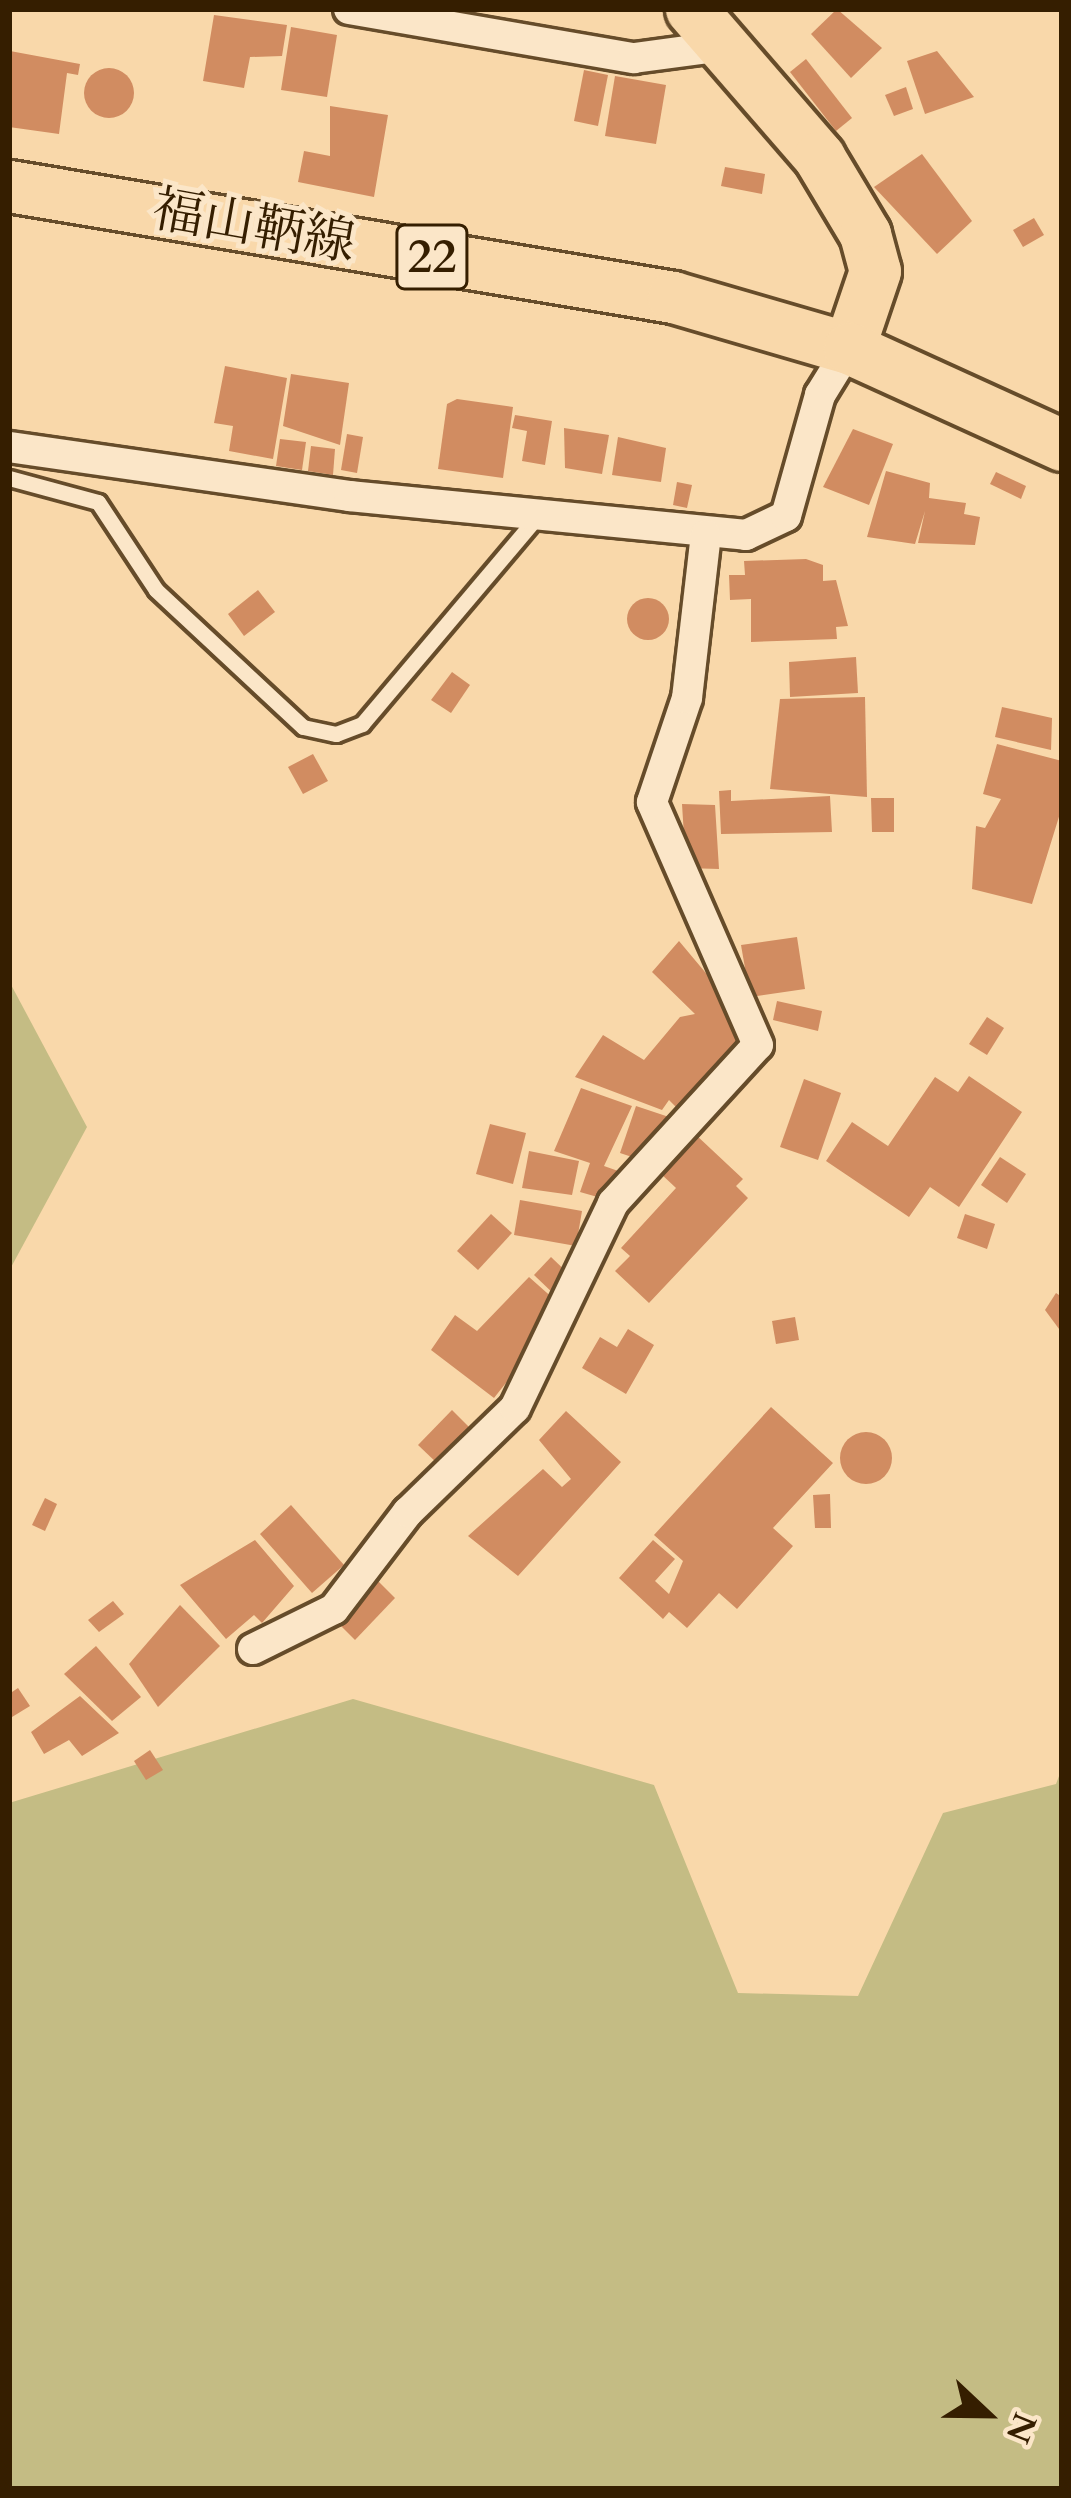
<!DOCTYPE html>
<meta charset="utf-8">
<style>
body{margin:0}
#map{position:relative;width:1071px;height:2498px;overflow:hidden;background:#f9d8aa;font-family:Cardo,"Noto Serif JP",serif}
div>[style]{position:absolute}
.green>*{inset:0;background:#c4bc84}
.building>*{inset:0;background:#d18c61}
.round{border-radius:50%}
.roads{filter:drop-shadow(3px 0 #664c2a) drop-shadow(-3px 0 #664c2a) drop-shadow(0 3px #664c2a) drop-shadow(0 -3px #664c2a)}
.service>*{height:15px;margin:-7.5px;padding:0 7.5px;transform-origin:7.5px;border-radius:7.5px;background:#fbe6c8}
.minor>*{height:30px;margin:-15px;padding:0 15px;transform-origin:15px;border-radius:15px;background:#fbe6c8}
.primary>*{height:51px;margin:-25.5px;padding:0 25.5px;transform-origin:25.5px;border-radius:25.5px;background:#f9d8aa}
span{translate:-50% -50%;white-space:nowrap;text-align:center;line-height:1.15;-webkit-text-stroke:10px #fbe6c8;paint-order:stroke}
.shield-label span{padding:3px 9px;background:#fbe6c8;border:3px solid;border-radius:9px;-webkit-text-stroke-width:0}
.shield-label{font-size:48px;color:#351e00;font-weight:700}
.street-label{font-size:51px;color:#351e00}
.frame{position:absolute;inset:0;border:12px solid #351e00;pointer-events:none}
.north{position:absolute;left:927px;top:2354px;width:120px;height:120px;-webkit-text-stroke:9px #fbe6c8;paint-order:stroke;rotate:112deg;font-size:33px;font-weight:700;line-height:48px;text-align:center;color:#351e00}
.north::after{content:'';display:block;margin:auto;width:42px;height:54px;background:#351e00;clip-path:polygon(50% 0,100% 100%,50% 72%,0 100%)}
</style>
<div id="map">
<div class="green">
<i style="clip-path:polygon(9px 981px,87px 1127px,9px 1271px)"></i>
<i style="clip-path:polygon(353px 1699px,654px 1785px,738px 1993px,858px 1996px,943px 1813px,1056px 1784px,1062px 1768px,1062px 2489px,9px 2489px,9px 1803px)"></i>
</div>
<div class="building">
<i style="clip-path:polygon(837px 9px,882px 48px,851px 78px,811px 34px)"></i>
<i style="clip-path:polygon(214px 15px,287px 25px,282px 56px,250px 57px,244px 88px,203px 81px)"></i>
<i style="clip-path:polygon(291px 27px,337px 35px,327px 97px,281px 90px)"></i>
<i style="clip-path:polygon(10px 51px,80px 64px,78px 75px,67px 73px,59px 134px,9px 127px)"></i>
<i style="clip-path:polygon(937px 51px,974px 97px,925px 114px,907px 61px)"></i>
<i style="clip-path:polygon(806px 59px,852px 118px,836px 131px,790px 72px)"></i>
<i class="round" style="left:84px;top:68px;width:50px;height:50px"></i>
<i style="clip-path:polygon(584px 70px,608px 75px,598px 126px,574px 121px)"></i>
<i style="clip-path:polygon(615px 76px,666px 85px,656px 144px,605px 136px)"></i>
<i style="clip-path:polygon(906px 87px,913px 109px,894px 116px,885px 95px)"></i>
<i style="clip-path:polygon(330px 106px,388px 115px,374px 197px,298px 182px,304px 151px,330px 156px)"></i>
<i style="clip-path:polygon(922px 154px,972px 221px,937px 254px,874px 187px)"></i>
<i style="clip-path:polygon(725px 167px,765px 174px,762px 194px,721px 186px)"></i>
<i style="clip-path:polygon(1034px 218px,1044px 235px,1023px 247px,1013px 230px)"></i>
<i style="clip-path:polygon(225px 366px,287px 378px,273px 459px,229px 451px,233px 426px,214px 423px)"></i>
<i style="clip-path:polygon(291px 374px,349px 383px,340px 445px,283px 426px)"></i>
<i style="clip-path:polygon(457px 399px,513px 407px,503px 478px,438px 469px,447px 404px)"></i>
<i style="clip-path:polygon(515px 415px,552px 421px,545px 465px,522px 461px,527px 431px,512px 428px)"></i>
<i style="clip-path:polygon(564px 428px,609px 435px,602px 474px,565px 468px)"></i>
<i style="clip-path:polygon(853px 429px,893px 444px,869px 505px,823px 487px)"></i>
<i style="clip-path:polygon(347px 434px,363px 437px,357px 473px,341px 470px)"></i>
<i style="clip-path:polygon(618px 437px,666px 448px,661px 482px,612px 475px)"></i>
<i style="clip-path:polygon(280px 439px,306px 442px,302px 470px,276px 466px)"></i>
<i style="clip-path:polygon(311px 446px,335px 449px,333px 475px,308px 471px)"></i>
<i style="clip-path:polygon(886px 471px,930px 483px,929px 498px,966px 503px,964px 514px,980px 517px,975px 545px,918px 543px,925px 511px,915px 544px,867px 537px)"></i>
<i style="clip-path:polygon(996px 472px,1026px 486px,1021px 499px,990px 484px)"></i>
<i style="clip-path:polygon(677px 482px,692px 485px,687px 508px,673px 505px)"></i>
<i style="clip-path:polygon(806px 559px,823px 565px,823px 581px,836px 580px,848px 626px,836px 627px,837px 639px,751px 642px,751px 599px,730px 600px,729px 575px,745px 575px,744px 561px)"></i>
<i style="clip-path:polygon(258px 590px,275px 612px,244px 636px,228px 614px)"></i>
<i class="round" style="left:627px;top:598px;width:42px;height:42px"></i>
<i style="clip-path:polygon(856px 657px,858px 693px,790px 697px,789px 662px)"></i>
<i style="clip-path:polygon(452px 672px,470px 685px,451px 713px,431px 700px)"></i>
<i style="clip-path:polygon(865px 697px,867px 797px,770px 789px,780px 699px)"></i>
<i style="clip-path:polygon(1002px 707px,1052px 718px,1051px 750px,995px 737px)"></i>
<i style="clip-path:polygon(997px 744px,1062px 761px,1062px 807px,1032px 904px,972px 889px,976px 826px,985px 828px,1001px 799px,983px 794px)"></i>
<i style="clip-path:polygon(313px 754px,328px 781px,303px 794px,288px 767px)"></i>
<i style="clip-path:polygon(731px 790px,731px 801px,830px 796px,832px 832px,721px 834px,719px 791px)"></i>
<i style="clip-path:polygon(871px 798px,894px 798px,894px 832px,872px 832px)"></i>
<i style="clip-path:polygon(682px 804px,715px 805px,719px 869px,686px 868px)"></i>
<i style="clip-path:polygon(797px 937px,805px 989px,750px 997px,741px 945px)"></i>
<i style="clip-path:polygon(679px 941px,746px 1021px,733px 1032px,742px 1042px,722px 1059px,731px 1068px,682px 1113px,669px 1100px,662px 1110px,575px 1077px,603px 1035px,644px 1060px,680px 1017px,695px 1014px,652px 972px)"></i>
<i style="clip-path:polygon(777px 1001px,822px 1011px,818px 1031px,773px 1020px)"></i>
<i style="clip-path:polygon(987px 1017px,1004px 1028px,987px 1055px,969px 1044px)"></i>
<i style="clip-path:polygon(969px 1076px,1022px 1112px,959px 1207px,930px 1187px,909px 1217px,826px 1161px,852px 1122px,888px 1146px,935px 1077px,958px 1092px)"></i>
<i style="clip-path:polygon(804px 1079px,841px 1093px,818px 1160px,780px 1147px)"></i>
<i style="clip-path:polygon(581px 1088px,632px 1106px,604px 1166px,621px 1172px,601px 1198px,580px 1192px,590px 1163px,554px 1151px)"></i>
<i style="clip-path:polygon(636px 1106px,669px 1117px,638px 1159px,620px 1153px)"></i>
<i style="clip-path:polygon(490px 1124px,526px 1133px,513px 1184px,476px 1174px)"></i>
<i style="clip-path:polygon(695px 1134px,743px 1179px,736px 1186px,748px 1198px,649px 1303px,615px 1271px,630px 1256px,621px 1248px,676px 1188px,659px 1172px)"></i>
<i style="clip-path:polygon(529px 1151px,579px 1161px,572px 1195px,522px 1188px)"></i>
<i style="clip-path:polygon(1000px 1157px,1026px 1174px,1007px 1203px,981px 1185px)"></i>
<i style="clip-path:polygon(520px 1200px,582px 1211px,576px 1246px,514px 1235px)"></i>
<i style="clip-path:polygon(491px 1214px,512px 1233px,478px 1270px,457px 1251px)"></i>
<i style="clip-path:polygon(965px 1214px,995px 1224px,987px 1249px,957px 1238px)"></i>
<i style="clip-path:polygon(551px 1257px,574px 1279px,557px 1297px,534px 1275px)"></i>
<i style="clip-path:polygon(529px 1277px,573px 1316px,520px 1381px,513px 1374px,494px 1398px,431px 1350px,455px 1315px,477px 1331px)"></i>
<i style="clip-path:polygon(1056px 1293px,1062px 1297px,1062px 1333px,1045px 1310px)"></i>
<i style="clip-path:polygon(795px 1317px,799px 1340px,776px 1344px,772px 1321px)"></i>
<i style="clip-path:polygon(628px 1329px,654px 1345px,626px 1394px,582px 1368px,600px 1337px,617px 1347px)"></i>
<i style="clip-path:polygon(771px 1407px,833px 1463px,773px 1528px,793px 1546px,737px 1609px,719px 1593px,687px 1628px,669px 1612px,663px 1619px,619px 1578px,653px 1540px,675px 1559px,655px 1581px,669px 1594px,683px 1561px,654px 1535px)"></i>
<i style="clip-path:polygon(452px 1410px,474px 1432px,440px 1466px,418px 1445px)"></i>
<i style="clip-path:polygon(566px 1411px,621px 1462px,518px 1576px,468px 1536px,543px 1469px,562px 1487px,571px 1479px,539px 1440px)"></i>
<i class="round" style="left:840px;top:1432px;width:52px;height:52px"></i>
<i style="clip-path:polygon(830px 1494px,831px 1528px,815px 1528px,813px 1495px)"></i>
<i style="clip-path:polygon(45px 1498px,57px 1504px,45px 1531px,32px 1525px)"></i>
<i style="clip-path:polygon(291px 1505px,344px 1565px,312px 1593px,260px 1534px)"></i>
<i style="clip-path:polygon(255px 1540px,294px 1586px,262px 1623px,254px 1615px,226px 1639px,180px 1585px)"></i>
<i style="clip-path:polygon(368px 1571px,395px 1598px,355px 1640px,328px 1613px)"></i>
<i style="clip-path:polygon(113px 1601px,124px 1614px,99px 1632px,88px 1620px)"></i>
<i style="clip-path:polygon(180px 1605px,220px 1646px,158px 1707px,129px 1664px)"></i>
<i style="clip-path:polygon(96px 1646px,141px 1697px,112px 1721px,64px 1674px)"></i>
<i style="clip-path:polygon(18px 1688px,30px 1706px,12px 1717px,9px 1694px)"></i>
<i style="clip-path:polygon(80px 1696px,119px 1733px,82px 1756px,69px 1740px,44px 1754px,31px 1732px)"></i>
<i style="clip-path:polygon(150px 1750px,163px 1770px,146px 1780px,134px 1761px)"></i>
</div>
<div class="roads">
<div class="service">
<i style="left:9px;top:478px;width:92px;rotate:15.1deg"></i>
<i style="left:98px;top:502px;width:105px;rotate:56.6deg"></i>
<i style="left:156px;top:590px;width:201px;rotate:43deg"></i>
<i style="left:303px;top:727px;width:34px;rotate:12deg"></i>
<i style="left:336px;top:734px;width:28px;rotate:-21deg"></i>
<i style="left:362px;top:724px;width:272px;rotate:-49.8deg"></i>
</div>
<div class="minor">
<i style="left:349px;top:9px;width:289px;rotate:9.8deg"></i>
<i style="left:634px;top:58px;width:91px;rotate:-7.6deg"></i>
<i style="left:9px;top:447px;width:344px;rotate:8.2deg"></i>
<i style="left:349px;top:496px;width:399px;rotate:5.6deg"></i>
<i style="left:746px;top:535px;width:44px;rotate:-25.4deg"></i>
<i style="left:786px;top:516px;width:126px;rotate:-74.3deg"></i>
<i style="left:820px;top:395px;width:55px;rotate:-58.3deg"></i>
<i style="left:253px;top:1649px;width:90px;rotate:-26.3deg"></i>
<i style="left:334px;top:1609px;width:122px;rotate:-52.7deg"></i>
<i style="left:408px;top:1512px;width:149px;rotate:-44.2deg"></i>
<i style="left:515px;top:1408px;width:227px;rotate:-64.4deg"></i>
<i style="left:613px;top:1203px;width:214px;rotate:-47.5deg"></i>
<i style="left:758px;top:1045px;width:265px;rotate:-113.6deg"></i>
<i style="left:652px;top:802px;width:110px;rotate:-71.4deg"></i>
<i style="left:687px;top:698px;width:164px;rotate:-83.4deg"></i>
</div>
<div class="primary">
<i style="left:691px;top:9px;width:196px;rotate:49.1deg"></i>
<i style="left:819px;top:157px;width:90px;rotate:59.1deg"></i>
<i style="left:865px;top:234px;width:38px;rotate:75deg"></i>
<i style="left:875px;top:271px;width:81px;rotate:108.7deg"></i>
<i style="left:9px;top:186px;width:673px;rotate:9.49deg"></i>
<i style="left:673px;top:297px;width:183px;rotate:16.2deg"></i>
<i style="left:849px;top:348px;width:234px;rotate:24.5deg"></i>
</div>
</div>
<div class="shield-label">
<span style="left:432px;top:257px">22</span>
</div>
<div class="street-label">
<span style="left:254px;top:227px;rotate:10deg">福山鞆線</span>
</div>
<div class="frame"></div>
<div class="north">N</div>
</div>
